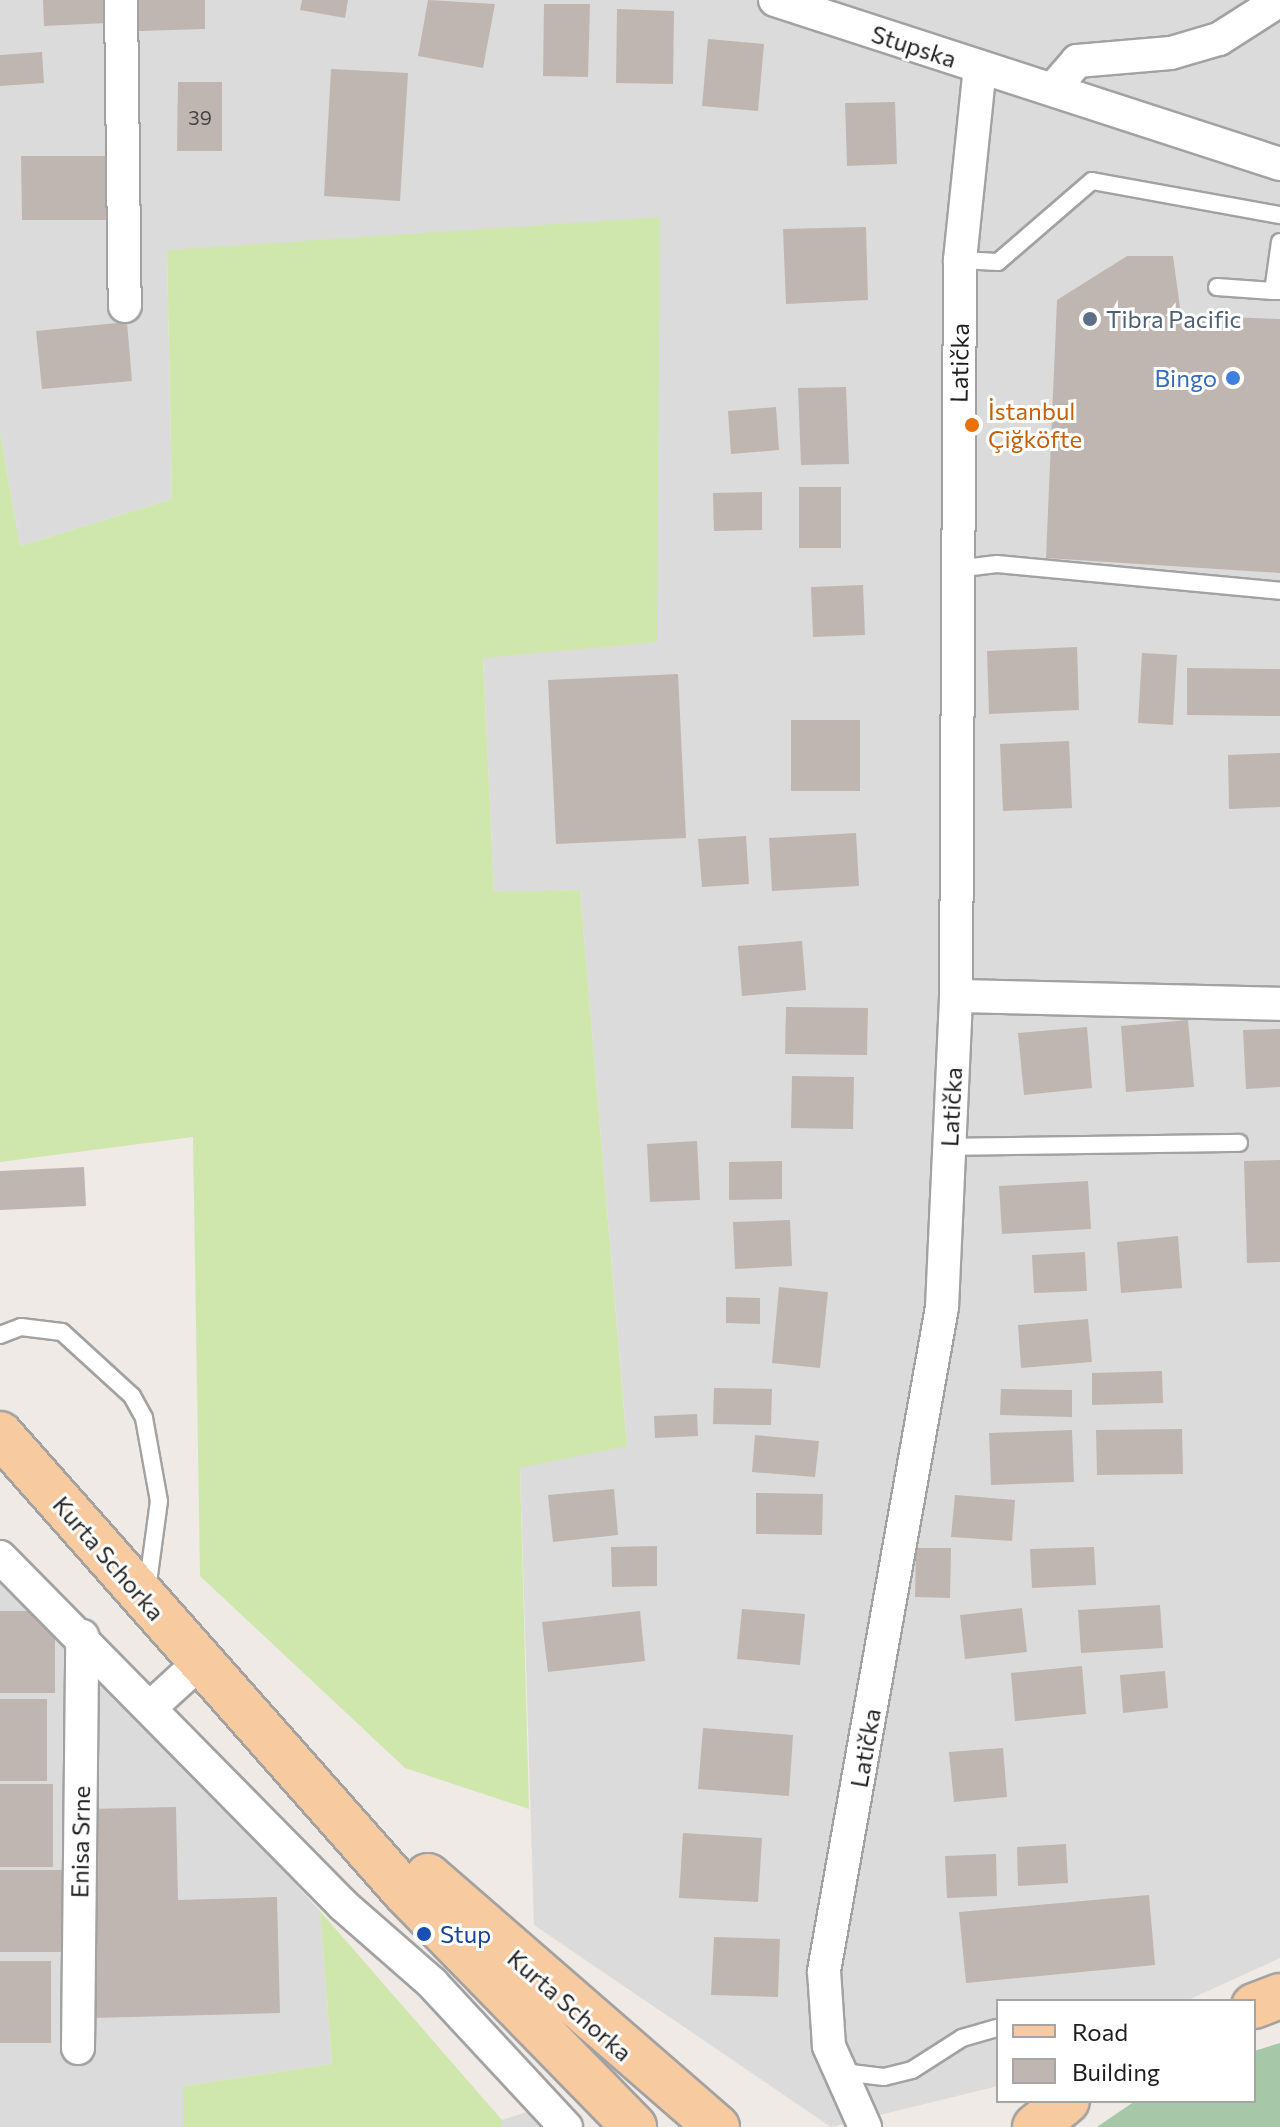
<!DOCTYPE html>
<meta charset="utf-8">
<style>
body{margin:0}
#map{position:relative;width:1280px;height:2127px;overflow:hidden;background:#efeae5;font-family:Commissioner,sans-serif}
div>[style]{position:absolute}
.residential>*{inset:0;background:#dcdbdb}
.grass>*{inset:0;background:#cfe7ac}
.cemetery>*{inset:0;background:#a6c7a8}
.building>*{inset:0;background:#bfb6b1}
.roads{filter:drop-shadow(2px 0 #a2a2a2) drop-shadow(-2px 0 #a2a2a2) drop-shadow(0 2px #a2a2a2) drop-shadow(0 -2px #a2a2a2)}
.lane>*{height:16px;margin:-8px;padding:0 8px;transform-origin:8px;border-radius:8px;background:#fff}
.street>*{height:32px;margin:-16px;padding:0 16px;transform-origin:16px;border-radius:16px;background:#fff}
.primary>*{height:44px;margin:-22px;padding:0 22px;transform-origin:22px;border-radius:22px;background:#f8caa0}
.dots>*{width:22px;height:22px;translate:-50% -50%;box-sizing:border-box;border:4px solid #fff;border-radius:50%}
span{translate:-50% -50%;white-space:nowrap;text-align:center;line-height:1.15;-webkit-text-stroke:6px #fff;paint-order:stroke}
.number-label{font-size:20px;color:#464443}
.number-label span{-webkit-text-stroke-width:0}
.street-label{font-size:24px;color:#1e1e1e}
.service-label{font-size:24px;color:#4e5e75}
.left{translate:0 -50%;text-align:left}
.shop-label{font-size:24px;color:#366cbe}
.right{translate:-100% -50%;text-align:right}
.food-label{font-size:24px;color:#c56008}
.transit-label{font-size:24px;color:#164399}
.legend{position:absolute;left:996px;top:1999px;width:260px;height:104px;box-sizing:border-box;background:#fff;border:2px solid #a5a5a5;margin:0;padding:10px 14px;list-style:none;font-size:24px;color:#1e1e1e}
.legend li{display:flex;align-items:center;gap:16px;height:40px}
.legend b{width:40px;border:2px solid #a5a5a5}
</style>
<div id="map">
<div class="residential">
<i style="clip-path:polygon(0 0,1280px 0,1280px 1958px,1186px 2001px,998px 2001px,998px 2086px,831px 2127px,534px 1925px,520px 1467px,627px 1445px,580px 890px,494px 893px,483px 658px,167px 250px,172px 499px,20px 546px,0 432px)"></i>
<i style="clip-path:polygon(0 1560px,320px 1911px,332px 2064px,183px 2086px,183px 2127px,0 2127px)"></i>
<i style="clip-path:polygon(546px 2106px,565px 2127px,502px 2127px,502px 2120px)"></i>
</div>
<div class="grass">
<i style="clip-path:polygon(660px 217px,657px 642px,483px 658px,494px 892px,580px 890px,627px 1446px,520px 1468px,529px 1809px,405px 1768px,200px 1576px,193px 1137px,0 1162px,0 432px,20px 546px,172px 499px,167px 250px)"></i>
<i style="clip-path:polygon(320px 1911px,502px 2120px,502px 2127px,183px 2127px,183px 2086px,332px 2064px)"></i>
</div>
<div class="cemetery">
<i style="clip-path:polygon(1280px 2043px,1280px 2127px,1097px 2127px,1135px 2101px,1254px 2101px,1254px 2051px)"></i>
</div>
<div class="building">
<i style="clip-path:polygon(43px 0,106px 0,107px 23px,44px 26px)"></i>
<i style="clip-path:polygon(138px 0,205px 0,205px 29px,139px 31px)"></i>
<i style="clip-path:polygon(302px 0,348px 0,345px 18px,300px 10px)"></i>
<i style="clip-path:polygon(428px 0,495px 4px,483px 68px,418px 56px)"></i>
<i style="clip-path:polygon(544px 4px,590px 4px,588px 77px,543px 76px)"></i>
<i style="clip-path:polygon(617px 9px,674px 11px,673px 84px,616px 83px)"></i>
<i style="clip-path:polygon(708px 39px,764px 44px,758px 111px,702px 106px)"></i>
<i style="clip-path:polygon(42px 52px,44px 83px,0 86px,0 55px)"></i>
<i style="clip-path:polygon(331px 69px,408px 73px,400px 201px,324px 196px)"></i>
<i style="clip-path:polygon(178px 82px,222px 82px,222px 151px,177px 151px)"></i>
<i style="clip-path:polygon(895px 102px,897px 164px,847px 166px,845px 103px)"></i>
<i style="clip-path:polygon(21px 156px,106px 156px,106px 220px,22px 220px)"></i>
<i style="clip-path:polygon(866px 227px,868px 300px,786px 304px,783px 229px)"></i>
<i style="clip-path:polygon(1127px 256px,1173px 256px,1181px 315px,1280px 319px,1280px 573px,1046px 558px,1057px 300px)"></i>
<i style="clip-path:polygon(127px 322px,132px 381px,42px 389px,36px 331px)"></i>
<i style="clip-path:polygon(846px 387px,849px 464px,801px 465px,798px 388px)"></i>
<i style="clip-path:polygon(776px 407px,779px 450px,731px 454px,728px 411px)"></i>
<i style="clip-path:polygon(799px 487px,841px 487px,841px 548px,799px 548px)"></i>
<i style="clip-path:polygon(762px 492px,762px 530px,714px 531px,713px 493px)"></i>
<i style="clip-path:polygon(863px 585px,865px 635px,813px 637px,811px 587px)"></i>
<i style="clip-path:polygon(1077px 647px,1079px 710px,989px 714px,987px 651px)"></i>
<i style="clip-path:polygon(1142px 653px,1177px 655px,1173px 725px,1138px 723px)"></i>
<i style="clip-path:polygon(1187px 668px,1280px 669px,1280px 716px,1187px 715px)"></i>
<i style="clip-path:polygon(678px 674px,686px 838px,556px 844px,548px 680px)"></i>
<i style="clip-path:polygon(791px 720px,860px 720px,860px 791px,791px 791px)"></i>
<i style="clip-path:polygon(1069px 741px,1072px 808px,1003px 811px,1000px 744px)"></i>
<i style="clip-path:polygon(1280px 753px,1280px 807px,1229px 809px,1228px 755px)"></i>
<i style="clip-path:polygon(856px 833px,859px 886px,772px 891px,769px 838px)"></i>
<i style="clip-path:polygon(746px 836px,749px 884px,702px 887px,698px 839px)"></i>
<i style="clip-path:polygon(802px 941px,806px 990px,742px 996px,738px 946px)"></i>
<i style="clip-path:polygon(786px 1007px,868px 1008px,867px 1055px,785px 1054px)"></i>
<i style="clip-path:polygon(1188px 1020px,1194px 1087px,1126px 1092px,1121px 1026px)"></i>
<i style="clip-path:polygon(1087px 1027px,1092px 1088px,1024px 1095px,1018px 1033px)"></i>
<i style="clip-path:polygon(1280px 1029px,1280px 1087px,1246px 1089px,1243px 1030px)"></i>
<i style="clip-path:polygon(792px 1076px,854px 1077px,853px 1129px,791px 1128px)"></i>
<i style="clip-path:polygon(697px 1141px,700px 1200px,650px 1202px,647px 1144px)"></i>
<i style="clip-path:polygon(1280px 1160px,1280px 1262px,1247px 1263px,1244px 1161px)"></i>
<i style="clip-path:polygon(782px 1161px,782px 1199px,729px 1200px,729px 1162px)"></i>
<i style="clip-path:polygon(84px 1167px,86px 1206px,0 1210px,0 1171px)"></i>
<i style="clip-path:polygon(1088px 1181px,1091px 1229px,1002px 1234px,999px 1186px)"></i>
<i style="clip-path:polygon(790px 1220px,792px 1266px,735px 1269px,733px 1222px)"></i>
<i style="clip-path:polygon(1178px 1236px,1182px 1288px,1121px 1293px,1117px 1242px)"></i>
<i style="clip-path:polygon(1085px 1252px,1087px 1291px,1034px 1293px,1032px 1255px)"></i>
<i style="clip-path:polygon(779px 1287px,828px 1292px,820px 1368px,772px 1363px)"></i>
<i style="clip-path:polygon(726px 1297px,760px 1298px,760px 1324px,726px 1323px)"></i>
<i style="clip-path:polygon(1088px 1319px,1092px 1362px,1021px 1368px,1018px 1325px)"></i>
<i style="clip-path:polygon(1162px 1371px,1163px 1403px,1092px 1405px,1092px 1373px)"></i>
<i style="clip-path:polygon(714px 1388px,772px 1389px,771px 1425px,713px 1424px)"></i>
<i style="clip-path:polygon(1001px 1389px,1072px 1390px,1072px 1417px,1000px 1415px)"></i>
<i style="clip-path:polygon(697px 1414px,698px 1436px,655px 1438px,654px 1416px)"></i>
<i style="clip-path:polygon(1182px 1429px,1183px 1474px,1097px 1475px,1096px 1430px)"></i>
<i style="clip-path:polygon(1072px 1430px,1074px 1482px,991px 1485px,989px 1433px)"></i>
<i style="clip-path:polygon(755px 1435px,819px 1441px,815px 1477px,752px 1472px)"></i>
<i style="clip-path:polygon(614px 1489px,618px 1535px,553px 1542px,548px 1495px)"></i>
<i style="clip-path:polygon(756px 1493px,823px 1494px,822px 1535px,756px 1534px)"></i>
<i style="clip-path:polygon(955px 1495px,1015px 1500px,1012px 1541px,951px 1537px)"></i>
<i style="clip-path:polygon(657px 1546px,657px 1586px,612px 1587px,611px 1547px)"></i>
<i style="clip-path:polygon(1094px 1547px,1096px 1585px,1032px 1588px,1030px 1549px)"></i>
<i style="clip-path:polygon(916px 1548px,951px 1548px,950px 1598px,915px 1597px)"></i>
<i style="clip-path:polygon(1160px 1605px,1163px 1648px,1081px 1653px,1078px 1610px)"></i>
<i style="clip-path:polygon(1022px 1608px,1027px 1652px,965px 1659px,960px 1615px)"></i>
<i style="clip-path:polygon(742px 1609px,805px 1614px,800px 1665px,737px 1659px)"></i>
<i style="clip-path:polygon(0 1611px,55px 1611px,55px 1693px,0 1693px)"></i>
<i style="clip-path:polygon(640px 1611px,645px 1661px,548px 1672px,542px 1622px)"></i>
<i style="clip-path:polygon(1082px 1666px,1086px 1714px,1015px 1721px,1011px 1673px)"></i>
<i style="clip-path:polygon(1165px 1671px,1168px 1708px,1123px 1713px,1120px 1675px)"></i>
<i style="clip-path:polygon(0 1699px,47px 1699px,47px 1781px,0 1781px)"></i>
<i style="clip-path:polygon(703px 1728px,793px 1735px,789px 1796px,698px 1789px)"></i>
<i style="clip-path:polygon(1003px 1748px,1007px 1797px,954px 1802px,949px 1752px)"></i>
<i style="clip-path:polygon(0 1784px,53px 1784px,53px 1867px,0 1867px)"></i>
<i style="clip-path:polygon(176px 1807px,178px 1900px,277px 1897px,280px 2013px,93px 2018px,87px 1809px)"></i>
<i style="clip-path:polygon(683px 1833px,762px 1838px,758px 1902px,679px 1898px)"></i>
<i style="clip-path:polygon(1066px 1844px,1068px 1883px,1018px 1886px,1017px 1847px)"></i>
<i style="clip-path:polygon(996px 1854px,997px 1896px,947px 1898px,945px 1856px)"></i>
<i style="clip-path:polygon(0 1870px,62px 1870px,62px 1952px,0 1952px)"></i>
<i style="clip-path:polygon(1149px 1895px,1155px 1965px,966px 1983px,959px 1912px)"></i>
<i style="clip-path:polygon(714px 1937px,780px 1939px,778px 1997px,711px 1995px)"></i>
<i style="clip-path:polygon(0 1961px,51px 1961px,51px 2043px,0 2043px)"></i>
</div>
<div class="roads">
<div class="lane">
<i style="left:1280px;top:242px;width:49px;rotate:98.1deg"></i>
<i style="left:1273px;top:291px;width:7px"></i>
<i style="left:960px;top:260px;width:38px;rotate:3deg"></i>
<i style="left:998px;top:262px;width:124px;rotate:-40.8deg"></i>
<i style="left:1092px;top:181px;width:191px;rotate:10.3deg"></i>
<i style="left:1217px;top:287px;width:56px;rotate:4.1deg"></i>
<i style="left:956px;top:569px;width:41px;rotate:-7deg"></i>
<i style="left:997px;top:564px;width:284px;rotate:5.4deg"></i>
<i style="left:949px;top:1147px;width:290px;rotate:-0.8deg"></i>
<i style="left:0;top:1335px;width:22px;rotate:-21deg"></i>
<i style="left:21px;top:1327px;width:41px;rotate:7deg"></i>
<i style="left:62px;top:1332px;width:95px;rotate:42.4deg"></i>
<i style="left:132px;top:1396px;width:25px;rotate:61deg"></i>
<i style="left:144px;top:1418px;width:84px;rotate:79.8deg"></i>
<i style="left:159px;top:1501px;width:90px;rotate:97.7deg"></i>
<i style="left:843px;top:2072px;width:41px;rotate:7deg"></i>
<i style="left:884px;top:2077px;width:29px;rotate:-14deg"></i>
<i style="left:912px;top:2070px;width:59px;rotate:-32.6deg"></i>
<i style="left:962px;top:2038px;width:37px;rotate:-16deg"></i>
</div>
<div class="street">
<i style="left:121px;top:0;width:306px;rotate:89.3deg"></i>
<i style="left:775px;top:0;width:531px;rotate:17.99deg"></i>
<i style="left:1053px;top:89px;width:37px;rotate:-49deg"></i>
<i style="left:1077px;top:61px;width:94px;rotate:-4.9deg"></i>
<i style="left:1171px;top:53px;width:50px;rotate:-16.3deg"></i>
<i style="left:1219px;top:39px;width:72px;rotate:-32.6deg"></i>
<i style="left:956px;top:996px;width:324px;rotate:1.4deg"></i>
<i style="left:0;top:1557px;width:489px;rotate:45.4deg"></i>
<i style="left:343px;top:1905px;width:118px;rotate:41.2deg"></i>
<i style="left:432px;top:1983px;width:197px;rotate:47.1deg"></i>
<i style="left:152px;top:1706px;width:65px;rotate:-42.5deg"></i>
<i style="left:78px;top:2048px;width:412px;rotate:-89.4deg"></i>
<i style="left:865px;top:2127px;width:89px;rotate:-114deg"></i>
<i style="left:829px;top:2046px;width:75px;rotate:-93.8deg"></i>
<i style="left:824px;top:1971px;width:674px;rotate:-79.92deg"></i>
<i style="left:942px;top:1307px;width:311px;rotate:-87.4deg"></i>
<i style="left:956px;top:996px;width:736px;rotate:-89.69deg"></i>
<i style="left:960px;top:260px;width:193px;rotate:-84.1deg"></i>
</div>
<div class="primary">
<i style="left:0;top:1434px;width:611px;rotate:48.51deg"></i>
<i style="left:405px;top:1892px;width:328px;rotate:45.7deg"></i>
<i style="left:428px;top:1876px;width:383px;rotate:41deg"></i>
<i style="left:1254px;top:2006px;width:28px;rotate:-21deg"></i>
<i style="left:1035px;top:2127px;width:41px;rotate:-39.1deg"></i>
</div>
</div>
<div class="dots">
<i style="left:1090px;top:319px;background:#5c6f8a"></i>
<i style="left:1233px;top:378px;background:#3f7fe0"></i>
<i style="left:972px;top:425px;background:#e8710a"></i>
<i style="left:424px;top:1934px;background:#1a4fb4"></i>
</div>
<div class="number-label">
<span style="left:200px;top:117px">39</span>
</div>
<div class="street-label">
<span style="left:914px;top:46px;rotate:18deg">Stupska</span>
<span style="left:959px;top:363px;rotate:-89deg">Latička</span>
<span style="left:951px;top:1107px;rotate:-87deg">Latička</span>
<span style="left:109px;top:1558px;rotate:49deg">Kurta Schorka</span>
<span style="left:865px;top:1748px;rotate:-80deg">Latička</span>
<span style="left:80px;top:1842px;rotate:-89deg">Enisa Srne</span>
<span style="left:570px;top:2005px;rotate:41deg">Kurta Schorka</span>
</div>
<div class="service-label">
<span class="left" style="left:1106px;top:319px">Tibra Pacific</span>
</div>
<div class="shop-label">
<span class="right" style="left:1217px;top:378px">Bingo</span>
</div>
<div class="food-label">
<span class="left" style="left:988px;top:425px">İstanbul<br>Çiğköfte</span>
</div>
<div class="transit-label">
<span class="left" style="left:440px;top:1934px">Stup</span>
</div>
<ul class="legend">
<li><b style="height:10px;background:#f8caa0"></b>Road</li>
<li><b style="height:22px;background:#bfb6b1"></b>Building</li>
</ul>
</div>
